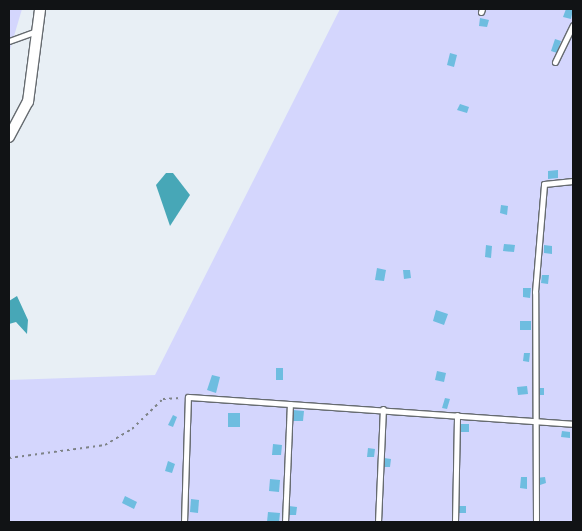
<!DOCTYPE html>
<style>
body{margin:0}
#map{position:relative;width:582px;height:531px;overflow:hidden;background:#e8eff5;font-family:"Work Sans",sans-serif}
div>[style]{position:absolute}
.green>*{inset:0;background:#d4d6fd}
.water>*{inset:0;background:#47a7b7}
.building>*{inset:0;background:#6ebde0}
.path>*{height:2px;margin-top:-1px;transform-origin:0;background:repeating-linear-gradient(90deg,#7e8387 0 2.5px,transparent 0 6.5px)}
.roads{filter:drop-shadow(1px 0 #666b70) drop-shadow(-1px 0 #666b70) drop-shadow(0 1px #666b70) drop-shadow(0 -1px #666b70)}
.lane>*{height:5px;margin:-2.5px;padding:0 2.5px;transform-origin:2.5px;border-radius:2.5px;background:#fff}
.street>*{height:10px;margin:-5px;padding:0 5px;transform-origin:5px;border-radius:5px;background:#fff}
span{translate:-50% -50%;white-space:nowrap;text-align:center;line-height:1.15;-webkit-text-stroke:4.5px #fff;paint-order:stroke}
.frame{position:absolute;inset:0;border:10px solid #111315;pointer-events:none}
</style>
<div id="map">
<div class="green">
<i style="clip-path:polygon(9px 9px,22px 9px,9px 53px)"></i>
<i style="clip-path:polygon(340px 9px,573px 9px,573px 522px,9px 522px,9px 380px,155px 375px)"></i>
</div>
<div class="water">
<i style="clip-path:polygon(166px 173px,173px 173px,190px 195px,170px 226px,156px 185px)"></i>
<i style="clip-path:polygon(17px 296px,28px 320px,27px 334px,16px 322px,9px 324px,9px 301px)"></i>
</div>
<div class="building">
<i style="clip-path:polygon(566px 9px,573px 9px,571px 19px,563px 17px)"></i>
<i style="clip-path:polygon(480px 18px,489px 20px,487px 27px,479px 26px)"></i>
<i style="clip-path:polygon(555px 39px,561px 41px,557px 53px,551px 51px)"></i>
<i style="clip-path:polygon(450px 53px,457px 55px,454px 67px,447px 65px)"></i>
<i style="clip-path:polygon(460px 104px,469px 107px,467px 113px,457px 110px)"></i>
<i style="clip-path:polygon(558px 170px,558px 178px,548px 179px,548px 171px)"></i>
<i style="clip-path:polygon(501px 205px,508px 206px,507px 215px,500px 213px)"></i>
<i style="clip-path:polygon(504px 244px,515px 245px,514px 252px,503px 251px)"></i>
<i style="clip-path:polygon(486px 245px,492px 246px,491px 258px,485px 257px)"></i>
<i style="clip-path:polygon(544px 245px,552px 246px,552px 254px,544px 253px)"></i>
<i style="clip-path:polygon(377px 268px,386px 270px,384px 281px,375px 280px)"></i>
<i style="clip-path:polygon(403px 270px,410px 270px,411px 278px,404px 279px)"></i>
<i style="clip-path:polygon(542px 275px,549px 275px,548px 284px,541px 283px)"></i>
<i style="clip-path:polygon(523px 288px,531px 288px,530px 298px,523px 297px)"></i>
<i style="clip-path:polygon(436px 310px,448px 314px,444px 325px,433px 321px)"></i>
<i style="clip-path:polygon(520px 321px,531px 321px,531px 330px,520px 330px)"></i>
<i style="clip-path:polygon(524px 353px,530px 353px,529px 362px,523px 361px)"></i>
<i style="clip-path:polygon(276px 368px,283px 368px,283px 380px,276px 380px)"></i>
<i style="clip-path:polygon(437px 371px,446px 373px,444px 382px,435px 380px)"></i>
<i style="clip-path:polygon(212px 375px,220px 377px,216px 393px,207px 390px)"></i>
<i style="clip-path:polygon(527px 386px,528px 394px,518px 395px,517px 387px)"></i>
<i style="clip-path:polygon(537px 388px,544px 388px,544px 395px,536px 395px)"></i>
<i style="clip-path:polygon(445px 398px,450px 399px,447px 409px,442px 408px)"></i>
<i style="clip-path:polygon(293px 410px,304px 411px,303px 421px,292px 421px)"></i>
<i style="clip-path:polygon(228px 413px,240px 413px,240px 427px,228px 427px)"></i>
<i style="clip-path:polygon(173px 415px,177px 417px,173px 427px,168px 425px)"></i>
<i style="clip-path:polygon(461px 424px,469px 424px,469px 432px,461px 432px)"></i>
<i style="clip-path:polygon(562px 431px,570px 432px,570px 438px,561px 437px)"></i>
<i style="clip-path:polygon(273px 444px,282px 445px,281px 455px,272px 455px)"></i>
<i style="clip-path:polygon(368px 448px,375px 449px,374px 457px,367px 457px)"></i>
<i style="clip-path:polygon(384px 458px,391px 459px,390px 467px,384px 467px)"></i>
<i style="clip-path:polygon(168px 461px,175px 464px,172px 473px,165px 471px)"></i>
<i style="clip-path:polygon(521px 477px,527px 477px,527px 489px,520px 488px)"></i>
<i style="clip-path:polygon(545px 477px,546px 483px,537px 486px,536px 478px)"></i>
<i style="clip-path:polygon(270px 479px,280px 480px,279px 492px,269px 491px)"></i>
<i style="clip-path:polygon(125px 496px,137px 502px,134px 509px,122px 503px)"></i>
<i style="clip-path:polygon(191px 499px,199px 500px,198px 513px,190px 512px)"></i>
<i style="clip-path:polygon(289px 506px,297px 507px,296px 515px,288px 515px)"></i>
<i style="clip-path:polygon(458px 506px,466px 506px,466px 513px,459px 513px)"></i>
<i style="clip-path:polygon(268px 512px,280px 513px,279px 522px,267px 522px)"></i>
</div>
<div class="path">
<i style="left:9px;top:458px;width:97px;rotate:-7.7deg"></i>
<i style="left:105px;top:445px;width:31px;rotate:-31deg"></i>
<i style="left:132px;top:429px;width:43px;rotate:-44.1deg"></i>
<i style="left:163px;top:399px;width:18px;rotate:-3deg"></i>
</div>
<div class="roads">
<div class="lane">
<i style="left:481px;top:12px;width:3px;rotate:-72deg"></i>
<i style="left:9px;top:41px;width:29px;rotate:-20deg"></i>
<i style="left:555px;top:62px;width:41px;rotate:-64.1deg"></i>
<i style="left:184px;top:522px;width:125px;rotate:-88.2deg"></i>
<i style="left:188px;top:397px;width:386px;rotate:4deg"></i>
<i style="left:285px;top:522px;width:118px;rotate:-87.6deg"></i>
<i style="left:378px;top:522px;width:113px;rotate:-87.5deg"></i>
<i style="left:455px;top:522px;width:107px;rotate:-88.9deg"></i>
<i style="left:536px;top:522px;width:230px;rotate:-90.2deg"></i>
<i style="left:535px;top:292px;width:108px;rotate:-85.2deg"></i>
<i style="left:544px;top:184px;width:29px;rotate:-6deg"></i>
</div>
<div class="street">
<i style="left:9px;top:137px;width:40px;rotate:-62deg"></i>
<i style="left:28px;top:102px;width:94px;rotate:-82.6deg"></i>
</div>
</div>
<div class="frame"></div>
</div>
